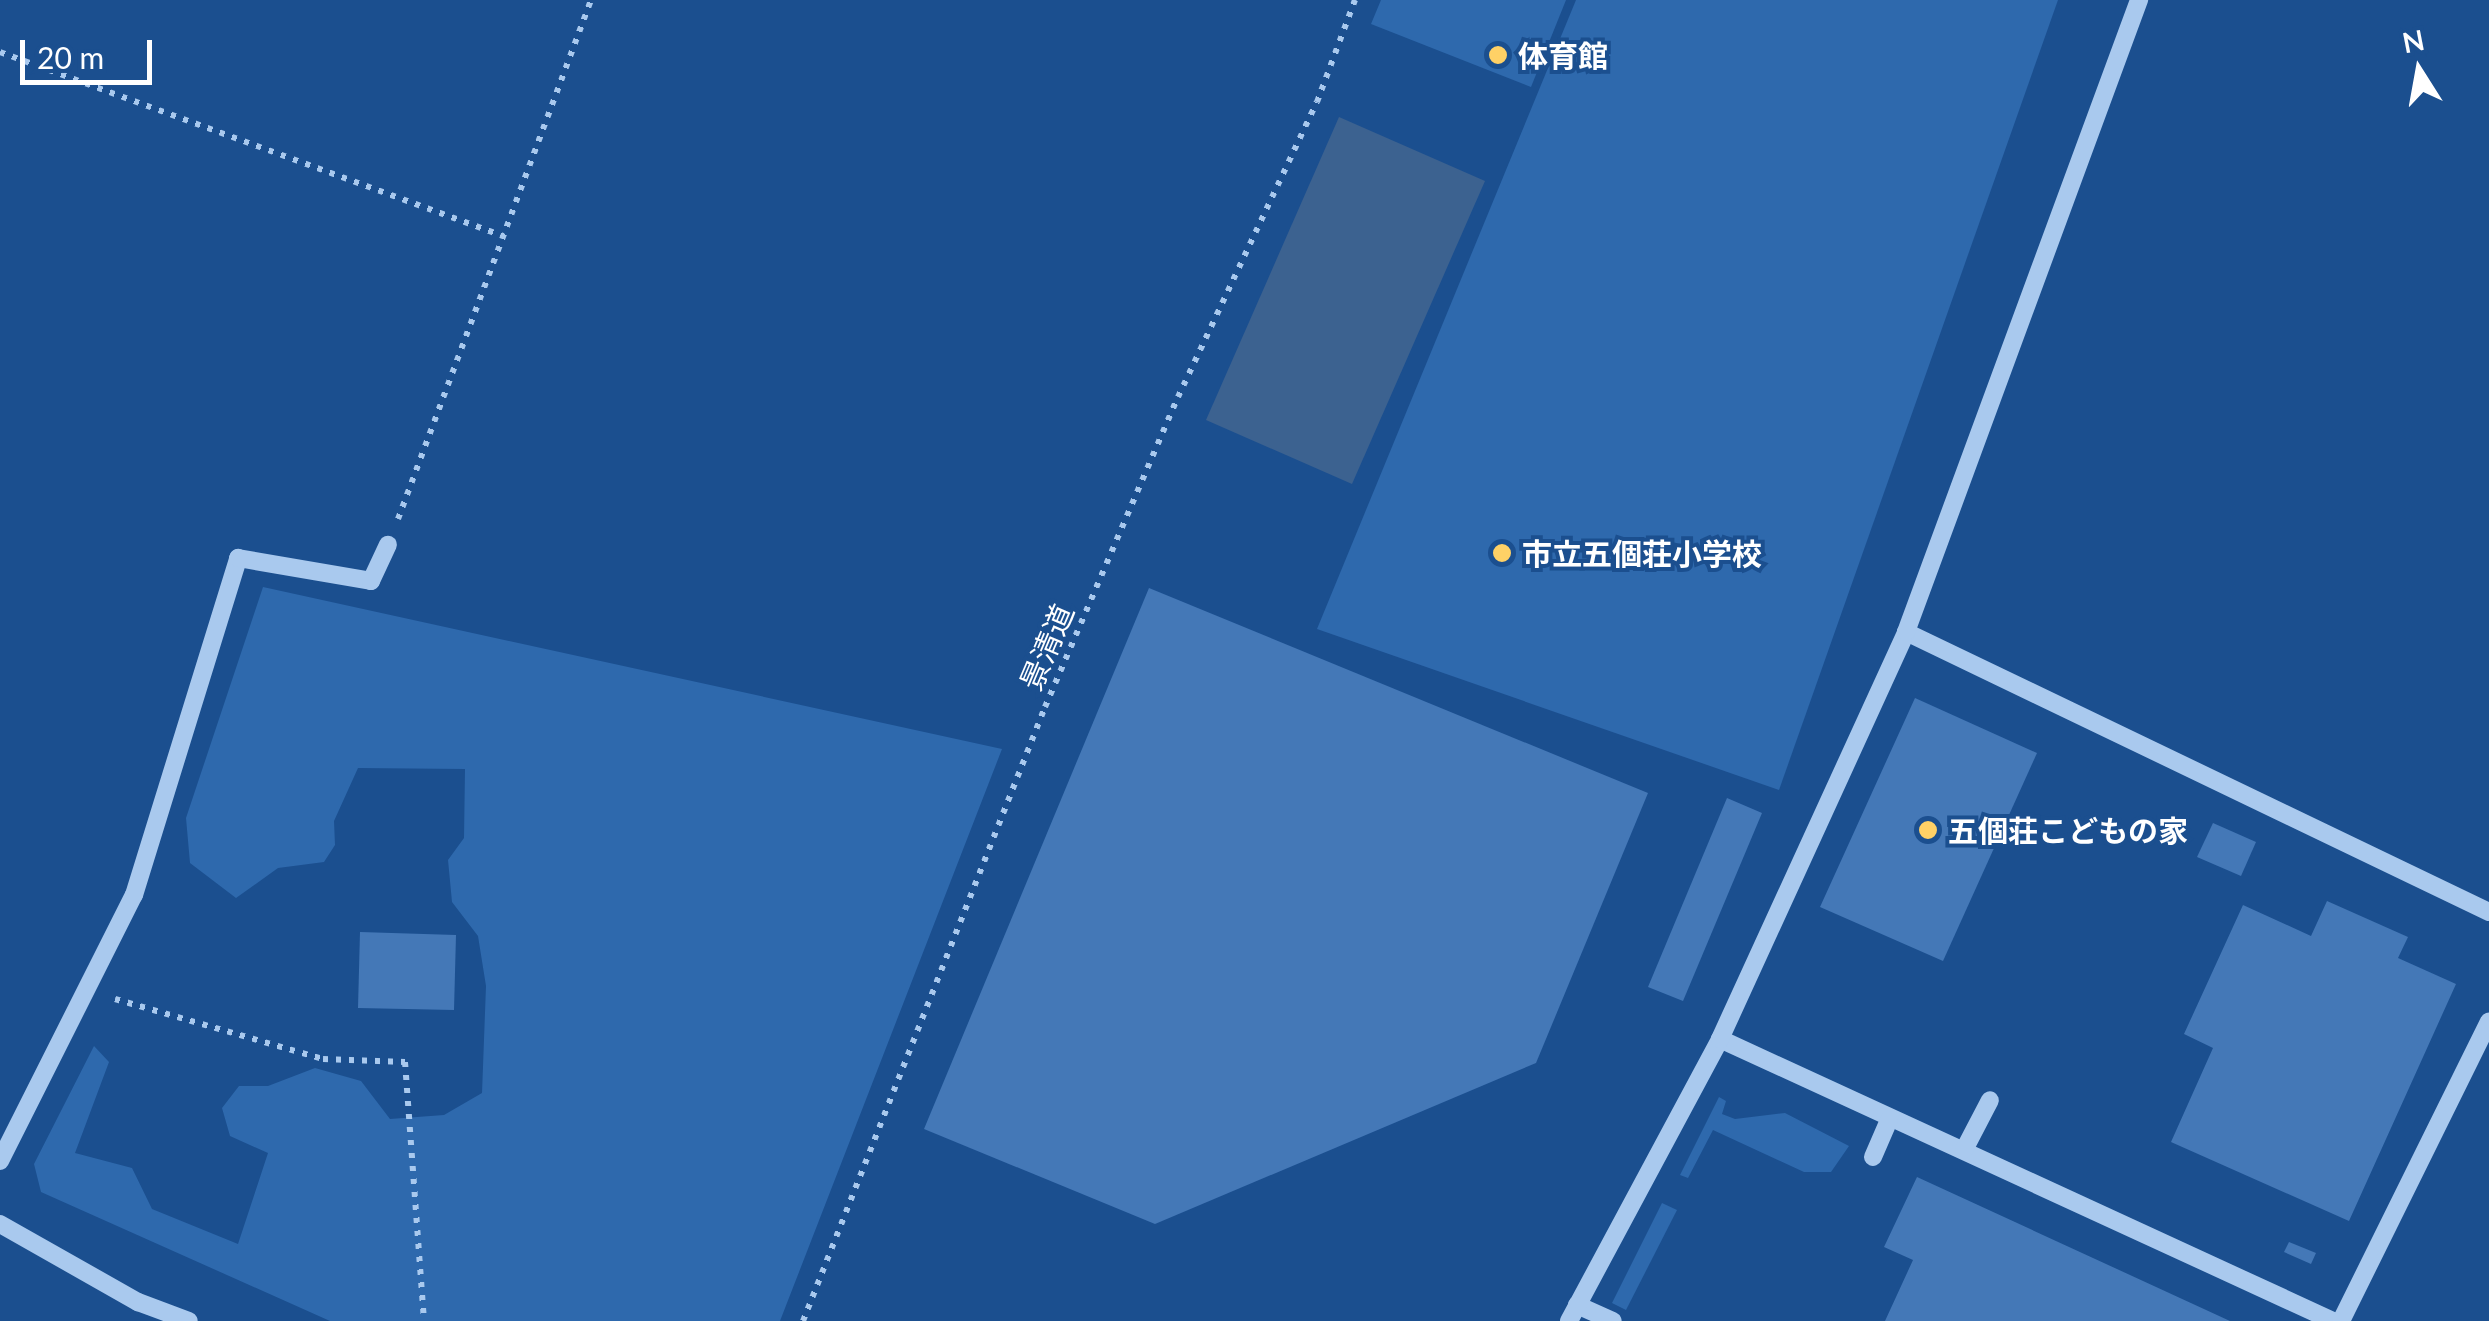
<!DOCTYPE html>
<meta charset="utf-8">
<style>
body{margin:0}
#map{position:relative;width:2489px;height:1321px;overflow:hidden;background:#1b4f8f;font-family:Lato,"Noto Sans JP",sans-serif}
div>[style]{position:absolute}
.green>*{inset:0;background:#2e69ad}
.water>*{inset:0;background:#3c6290}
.building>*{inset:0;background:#4478b7}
.path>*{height:6px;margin-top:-3px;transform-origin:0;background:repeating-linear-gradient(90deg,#a9c9ee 0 5px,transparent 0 13px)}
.minor>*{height:18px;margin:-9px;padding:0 9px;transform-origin:9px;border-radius:9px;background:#a9c9ee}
.dots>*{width:28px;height:28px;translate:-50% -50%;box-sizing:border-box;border:5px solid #1b4f8f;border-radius:50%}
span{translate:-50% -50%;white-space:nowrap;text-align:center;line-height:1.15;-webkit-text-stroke:8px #1b4f8f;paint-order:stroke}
.poi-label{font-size:30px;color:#fff;font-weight:700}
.left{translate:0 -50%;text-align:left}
.street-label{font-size:30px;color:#fff}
.north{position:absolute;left:2369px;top:20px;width:100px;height:100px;-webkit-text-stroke:8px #1b4f8f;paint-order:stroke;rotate:349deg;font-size:28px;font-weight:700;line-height:40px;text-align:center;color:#fff}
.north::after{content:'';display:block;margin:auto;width:35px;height:45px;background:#fff;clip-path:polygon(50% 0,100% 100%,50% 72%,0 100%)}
.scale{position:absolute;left:20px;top:40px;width:132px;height:45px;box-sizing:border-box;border:5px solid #fff;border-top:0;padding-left:12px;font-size:30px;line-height:35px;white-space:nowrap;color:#fff;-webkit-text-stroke:8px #1b4f8f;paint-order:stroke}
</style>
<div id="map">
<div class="green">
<i style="clip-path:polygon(1381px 0,1566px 0,1531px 87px,1371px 24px)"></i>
<i style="clip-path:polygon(1576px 0,2058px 0,1779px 790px,1317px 629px)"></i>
<i style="clip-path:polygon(263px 587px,1002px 749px,780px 1321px,330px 1321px,41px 1192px,34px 1164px,94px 1046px,109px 1062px,75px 1153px,132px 1168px,152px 1209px,238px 1244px,268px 1153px,230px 1136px,222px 1108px,239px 1086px,268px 1086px,315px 1068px,361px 1081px,390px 1119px,444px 1115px,482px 1093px,486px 986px,478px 936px,452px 902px,448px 860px,464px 838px,465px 769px,358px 768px,334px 821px,335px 845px,324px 862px,278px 868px,236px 898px,190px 863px,186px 818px)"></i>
<i style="clip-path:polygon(1719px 1097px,1726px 1101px,1722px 1114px,1735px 1119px,1785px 1113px,1849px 1146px,1831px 1172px,1804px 1172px,1713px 1130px,1688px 1178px,1680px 1175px)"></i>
<i style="clip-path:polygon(1662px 1203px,1677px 1210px,1626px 1310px,1612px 1303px)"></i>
</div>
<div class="water">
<i style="clip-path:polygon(1339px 117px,1485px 181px,1352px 484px,1206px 420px)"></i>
</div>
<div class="building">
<i style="clip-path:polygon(1149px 588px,1648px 793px,1536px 1063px,1155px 1224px,924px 1129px)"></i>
<i style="clip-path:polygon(1915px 698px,2037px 753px,1943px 961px,1820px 907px)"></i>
<i style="clip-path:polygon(1727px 798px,1762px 813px,1683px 1001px,1648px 987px)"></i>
<i style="clip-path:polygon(2213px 823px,2256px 842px,2241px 876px,2197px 857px)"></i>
<i style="clip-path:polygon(2327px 901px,2408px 937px,2398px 958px,2456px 984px,2349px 1221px,2171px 1142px,2213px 1048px,2184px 1034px,2243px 905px,2311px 936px)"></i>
<i style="clip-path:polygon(360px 932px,456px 935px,454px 1010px,358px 1008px)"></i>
<i style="clip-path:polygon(1917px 1177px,2230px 1321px,1885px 1321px,1913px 1260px,1884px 1247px)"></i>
<i style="clip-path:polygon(2289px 1242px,2316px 1253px,2311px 1264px,2284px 1252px)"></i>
</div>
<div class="path">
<i style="left:0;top:52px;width:536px;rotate:20.09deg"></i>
<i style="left:398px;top:519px;width:554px;rotate:-69.6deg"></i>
<i style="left:115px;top:999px;width:216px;rotate:16.1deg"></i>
<i style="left:323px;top:1059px;width:82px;rotate:2.1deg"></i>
<i style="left:405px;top:1062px;width:260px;rotate:85.8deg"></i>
<i style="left:803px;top:1321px;width:660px;rotate:-68.49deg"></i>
<i style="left:1045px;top:707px;width:337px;rotate:-66.8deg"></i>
<i style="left:1178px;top:397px;width:326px;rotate:-64.8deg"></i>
<i style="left:1317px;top:102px;width:109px;rotate:-69.6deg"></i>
</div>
<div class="minor">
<i style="left:1906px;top:632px;width:647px;rotate:25.65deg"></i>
<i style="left:1720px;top:1039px;width:675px;rotate:24.7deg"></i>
<i style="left:1964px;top:1150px;width:56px;rotate:-62.5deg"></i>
<i style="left:1873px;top:1157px;width:40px;rotate:-66.6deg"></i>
<i style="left:0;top:1161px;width:298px;rotate:-63.3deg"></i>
<i style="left:134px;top:895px;width:353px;rotate:-72.8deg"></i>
<i style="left:238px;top:558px;width:135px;rotate:9.8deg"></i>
<i style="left:371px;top:581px;width:40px;rotate:-65deg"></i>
<i style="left:0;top:1224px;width:159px;rotate:29.5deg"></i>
<i style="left:138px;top:1302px;width:54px;rotate:20.4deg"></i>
<i style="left:1577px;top:1305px;width:39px;rotate:24deg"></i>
<i style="left:1569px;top:1321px;width:320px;rotate:-61.8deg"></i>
<i style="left:1720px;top:1039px;width:447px;rotate:-65.4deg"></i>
<i style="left:1906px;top:632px;width:674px;rotate:-69.76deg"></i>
<i style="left:2341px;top:1321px;width:334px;rotate:-63.7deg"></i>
</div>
<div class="dots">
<i style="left:1498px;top:55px;background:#ffd166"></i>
<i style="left:1502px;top:553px;background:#ffd166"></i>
<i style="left:1928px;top:830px;background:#ffd166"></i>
</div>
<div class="poi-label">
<span class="left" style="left:1518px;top:55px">体育館</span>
<span class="left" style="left:1522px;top:553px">市立五個荘小学校</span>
<span class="left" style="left:1948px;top:830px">五個荘こどもの家</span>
</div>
<div class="street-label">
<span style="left:1046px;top:647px;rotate:-67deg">景清道</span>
</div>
<div class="north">N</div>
<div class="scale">20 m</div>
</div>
